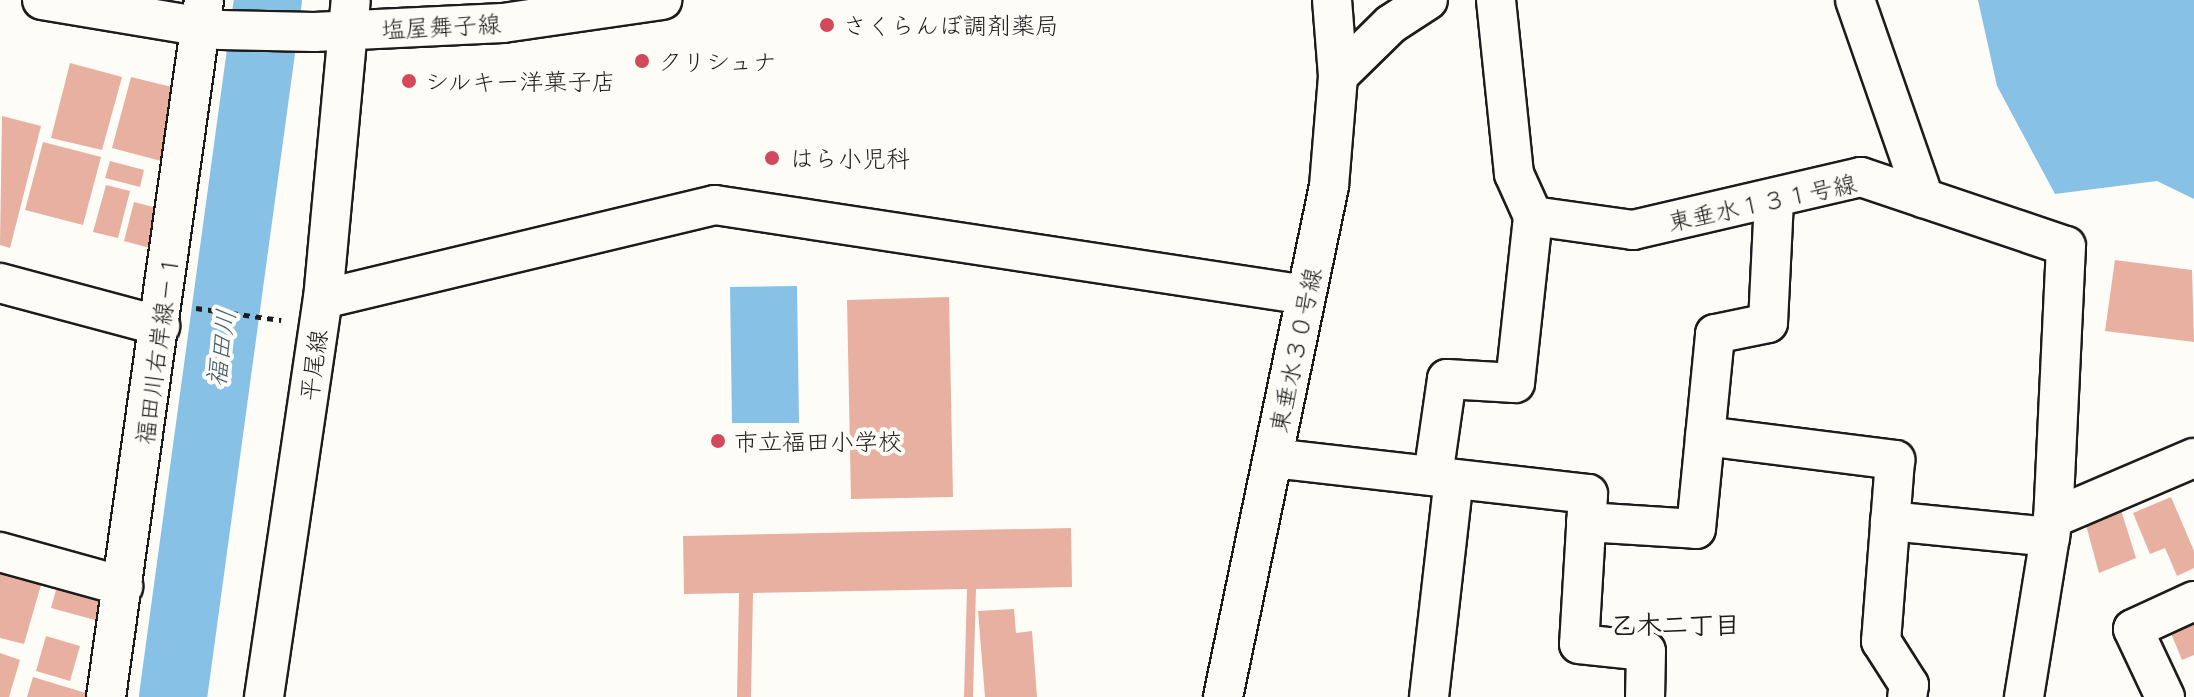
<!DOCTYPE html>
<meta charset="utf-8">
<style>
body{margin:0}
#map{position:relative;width:2194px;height:697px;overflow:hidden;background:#fdfcf7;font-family:"Playpen Sans","Klee One",sans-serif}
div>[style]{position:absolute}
.water>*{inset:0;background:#87c1e6}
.river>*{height:68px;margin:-34px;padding:0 34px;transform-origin:34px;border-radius:34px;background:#87c1e6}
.building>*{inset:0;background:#e8b0a0}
.path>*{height:5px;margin-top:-2.5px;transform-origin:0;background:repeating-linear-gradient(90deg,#1c1c1c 0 6px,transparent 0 12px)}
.roads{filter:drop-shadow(2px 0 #1c1c1c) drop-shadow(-2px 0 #1c1c1c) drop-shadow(0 2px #1c1c1c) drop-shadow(0 -2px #1c1c1c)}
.minor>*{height:38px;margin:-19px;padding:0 19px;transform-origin:19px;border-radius:19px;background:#fdfcf7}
.dots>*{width:22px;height:22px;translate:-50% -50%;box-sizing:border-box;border:4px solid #fdfcf7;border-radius:50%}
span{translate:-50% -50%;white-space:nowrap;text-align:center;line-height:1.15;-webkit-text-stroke:8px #fdfcf7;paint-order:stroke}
.poi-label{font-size:24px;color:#1c1c1c}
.left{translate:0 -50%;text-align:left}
.street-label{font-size:24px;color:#1c1c1c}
.water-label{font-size:26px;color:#475e6d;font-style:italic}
.neighbourhood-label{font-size:26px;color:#1c1c1c;font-weight:700}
</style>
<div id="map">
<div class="water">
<i style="clip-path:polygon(1978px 0,2194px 0,2194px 199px,2157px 181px,2055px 194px,1997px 86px)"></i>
<i style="clip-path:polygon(797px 286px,799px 423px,732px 423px,730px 287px)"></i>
</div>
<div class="river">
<i style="left:173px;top:697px;width:703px;rotate:-82.24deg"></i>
</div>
<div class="building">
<i style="clip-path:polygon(70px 63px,122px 77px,102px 150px,51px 138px)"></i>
<i style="clip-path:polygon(131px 77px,180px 89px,161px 161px,112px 148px)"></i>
<i style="clip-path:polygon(2px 116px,41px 126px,10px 248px,0 245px)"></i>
<i style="clip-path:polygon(43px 142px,101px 157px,83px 225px,25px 210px)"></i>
<i style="clip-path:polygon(110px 161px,144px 170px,140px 187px,105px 178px)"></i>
<i style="clip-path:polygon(106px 185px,130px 191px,118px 238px,93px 232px)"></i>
<i style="clip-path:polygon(134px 202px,161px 209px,150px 248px,124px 241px)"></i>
<i style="clip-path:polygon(2115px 260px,2192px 270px,2194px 342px,2105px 331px)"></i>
<i style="clip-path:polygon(949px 297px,953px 497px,851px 499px,847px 300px)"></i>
<i style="clip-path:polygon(2171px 497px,2194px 551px,2194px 568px,2177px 576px,2165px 548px,2150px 554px,2133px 513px)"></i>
<i style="clip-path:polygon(2121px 510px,2136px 558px,2099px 573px,2086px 525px)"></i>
<i style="clip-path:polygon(1071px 528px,1072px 587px,976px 589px,973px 697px,964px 697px,967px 589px,753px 593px,751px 697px,737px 697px,739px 593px,684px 594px,683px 536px)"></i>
<i style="clip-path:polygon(0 572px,41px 585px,24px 644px,0 638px)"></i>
<i style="clip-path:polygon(59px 579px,107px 593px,99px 621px,51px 608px)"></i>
<i style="clip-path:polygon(1014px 609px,1016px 633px,1032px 631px,1037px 697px,985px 697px,978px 611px)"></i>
<i style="clip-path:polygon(2194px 615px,2194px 655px,2182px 660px,2168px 626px)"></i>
<i style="clip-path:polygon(46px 636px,80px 646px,70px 681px,36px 671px)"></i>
<i style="clip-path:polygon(0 653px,20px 660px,9px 697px,0 697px)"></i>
<i style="clip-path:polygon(33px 677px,89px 694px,88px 697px,27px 697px)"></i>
</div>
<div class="path">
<i style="left:196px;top:308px;width:86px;rotate:8deg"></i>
</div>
<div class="roads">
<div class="minor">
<i style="left:42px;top:0;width:181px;rotate:9.5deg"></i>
<i style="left:221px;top:30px;width:93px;rotate:1.2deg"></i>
<i style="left:314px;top:32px;width:189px;rotate:-2.7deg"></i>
<i style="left:503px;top:23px;width:161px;rotate:-8.2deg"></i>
<i style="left:1496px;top:0;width:175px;rotate:84.1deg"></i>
<i style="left:1514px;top:174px;width:46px;rotate:65.7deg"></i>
<i style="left:1533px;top:216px;width:101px;rotate:8deg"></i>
<i style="left:1633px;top:230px;width:234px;rotate:-13.1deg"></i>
<i style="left:1861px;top:177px;width:216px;rotate:18.6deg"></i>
<i style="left:2066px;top:246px;width:272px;rotate:92.7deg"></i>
<i style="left:2053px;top:518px;width:153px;rotate:-23.1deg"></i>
<i style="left:1855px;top:0;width:210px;rotate:70.8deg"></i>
<i style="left:1338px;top:76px;width:74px;rotate:-44.5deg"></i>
<i style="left:1391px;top:24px;width:44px;rotate:-33deg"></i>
<i style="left:0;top:283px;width:166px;rotate:15deg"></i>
<i style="left:323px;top:299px;width:403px;rotate:-13.5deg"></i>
<i style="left:715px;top:205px;width:598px;rotate:8.66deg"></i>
<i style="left:1705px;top:436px;width:192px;rotate:7.2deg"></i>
<i style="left:1895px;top:460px;width:182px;rotate:94.4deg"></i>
<i style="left:1881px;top:641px;width:52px;rotate:57.5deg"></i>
<i style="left:1909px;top:685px;width:12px;rotate:99deg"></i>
<i style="left:1273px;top:458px;width:317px;rotate:6.5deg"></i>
<i style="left:1588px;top:494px;width:150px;rotate:93.4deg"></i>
<i style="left:1579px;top:644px;width:67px;rotate:6deg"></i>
<i style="left:1646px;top:651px;width:46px;rotate:91.2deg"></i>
<i style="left:1433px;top:476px;width:98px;rotate:-81.8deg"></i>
<i style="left:1447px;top:379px;width:68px;rotate:3.4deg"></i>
<i style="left:1515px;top:383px;width:168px;rotate:-83.8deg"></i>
<i style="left:1890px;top:521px;width:161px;rotate:5.7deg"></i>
<i style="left:1586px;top:522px;width:110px;rotate:3.6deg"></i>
<i style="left:1696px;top:529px;width:196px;rotate:-84.4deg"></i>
<i style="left:1715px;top:334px;width:54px;rotate:-11.7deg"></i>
<i style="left:1768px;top:323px;width:121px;rotate:-87.2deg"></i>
<i style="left:0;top:552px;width:128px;rotate:15.5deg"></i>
<i style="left:106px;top:697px;width:704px;rotate:-82deg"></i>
<i style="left:264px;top:697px;width:402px;rotate:-81.6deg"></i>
<i style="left:323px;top:299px;width:300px;rotate:-84.7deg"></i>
<i style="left:1223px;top:697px;width:522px;rotate:-78.28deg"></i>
<i style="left:1329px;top:186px;width:110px;rotate:-85.3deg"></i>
<i style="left:1338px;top:76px;width:76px;rotate:-94.5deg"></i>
<i style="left:1429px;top:697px;width:219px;rotate:-83.5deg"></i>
<i style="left:2024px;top:697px;width:181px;rotate:-80.8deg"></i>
<i style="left:2165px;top:697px;width:75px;rotate:-115.2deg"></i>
<i style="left:2133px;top:629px;width:67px;rotate:-24.7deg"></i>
</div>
</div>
<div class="dots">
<i style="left:827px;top:25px;background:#d1495b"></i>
<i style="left:642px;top:61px;background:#d1495b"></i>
<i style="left:409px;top:81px;background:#d1495b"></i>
<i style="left:772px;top:158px;background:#d1495b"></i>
<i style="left:718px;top:441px;background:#d1495b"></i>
</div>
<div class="poi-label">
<span class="left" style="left:843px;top:25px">さくらんぼ調剤薬局</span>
<span class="left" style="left:658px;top:61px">クリシュナ</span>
<span class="left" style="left:425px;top:81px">シルキー洋菓子店</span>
<span class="left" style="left:790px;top:158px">はら小児科</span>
<span class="left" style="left:734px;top:441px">市立福田小学校</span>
</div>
<div class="street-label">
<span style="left:441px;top:26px;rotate:-3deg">塩屋舞子線</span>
<span style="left:1762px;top:202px;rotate:-12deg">東垂水１３１号線</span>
<span style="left:157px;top:349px;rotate:-82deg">福田川右岸線－１</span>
<span style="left:1295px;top:350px;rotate:-78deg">東垂水３０号線</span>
<span style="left:313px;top:365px;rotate:-82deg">平尾線</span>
</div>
<div class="water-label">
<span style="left:220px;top:348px;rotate:-82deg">福田川</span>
</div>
<div class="neighbourhood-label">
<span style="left:1675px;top:624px">乙木二丁目</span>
</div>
</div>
